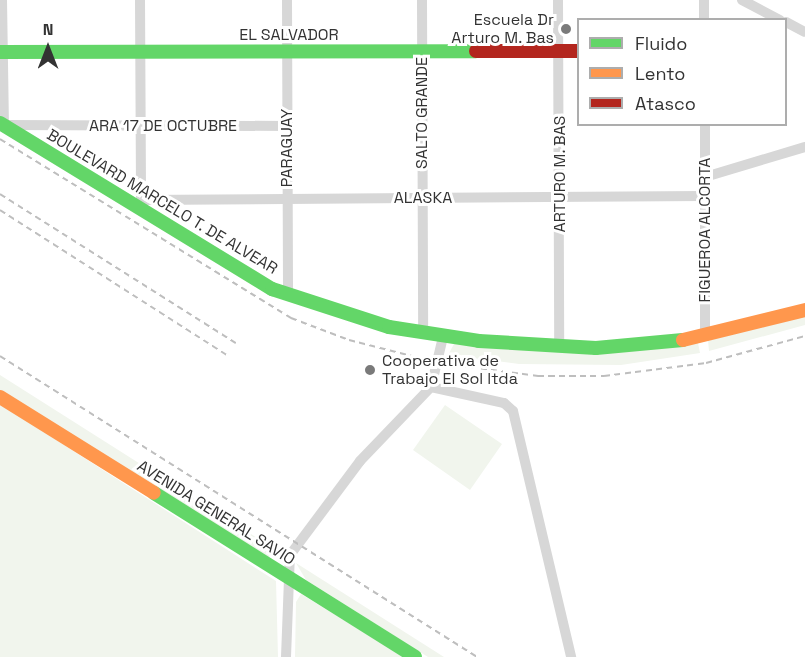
<!DOCTYPE html>
<style>
body{margin:0}
#map{position:relative;width:805px;height:657px;overflow:hidden;background:#fff;font-family:"Space Grotesk",sans-serif}
div>[style]{position:absolute}
.green>*{inset:0;background:#f1f5ed}
.street>*{height:10px;margin:-5px;padding:0 5px;transform-origin:5px;border-radius:5px;background:#d7d7d7}
.fast>*{height:14px;margin:-7px;padding:0 7px;transform-origin:7px;border-radius:7px;background:#63d668}
.slow>*{height:14px;margin:-7px;padding:0 7px;transform-origin:7px;border-radius:7px;background:#ff974d}
.jam>*{height:14px;margin:-7px;padding:0 7px;transform-origin:7px;border-radius:7px;background:#b3261e}
.rail>*{height:2px;margin-top:-1px;transform-origin:0;background:repeating-linear-gradient(90deg,#bebebe 0 6px,transparent 0 10.5px)}
.dots>*{width:16px;height:16px;translate:-50% -50%;box-sizing:border-box;border:3px solid #fff;border-radius:50%}
span{translate:-50% -50%;white-space:nowrap;text-align:center;line-height:1.15;-webkit-text-stroke:6px #fff;paint-order:stroke}
.poi-label{font-size:16px;color:#333}
.right{translate:-100% -50%;text-align:right}
.left{translate:0 -50%;text-align:left}
.street-label{font-size:16px;color:#333}
.legend{position:absolute;left:577px;top:18px;width:210px;height:108px;box-sizing:border-box;background:#fff;border:2px solid #adadad;margin:0;padding:8px 10px;list-style:none;font-size:18px;color:#333}
.legend li{display:flex;align-items:center;gap:12px;height:30px}
.legend b{width:30px;border:2px solid #adadad}
.north{position:absolute;left:18px;top:18px;width:60px;height:60px;-webkit-text-stroke:4px #fff;paint-order:stroke;rotate:0deg;font-size:16px;font-weight:700;line-height:24px;text-align:center;color:#333}
.north::after{content:'';display:block;margin:auto;width:21px;height:27px;background:#333;clip-path:polygon(50% 0,100% 100%,50% 72%,0 100%)}
</style>
<div id="map">
<div class="green">
<i style="clip-path:polygon(805px 315px,805px 325px,709px 351px,708px 340px)"></i>
<i style="clip-path:polygon(698px 343px,700px 353px,621px 365px,519px 364px,448px 355px,454px 344px)"></i>
<i style="clip-path:polygon(0 375px,276px 550px,269px 557px,0 390px)"></i>
<i style="clip-path:polygon(0 404px,276px 581px,278px 657px,0 657px)"></i>
<i style="clip-path:polygon(445px 405px,502px 444px,470px 490px,413px 450px)"></i>
<i style="clip-path:polygon(296px 563px,444px 657px,428px 657px,306px 580px)"></i>
<i style="clip-path:polygon(301px 594px,404px 657px,295px 657px,296px 602px)"></i>
</div>
<div class="street">
<i style="left:2px;top:0;width:125px;rotate:89.1deg"></i>
<i style="left:4px;top:125px;width:283px;rotate:0.2deg"></i>
<i style="left:140px;top:0;width:200px;rotate:89.7deg"></i>
<i style="left:287px;top:0;width:296px;rotate:89.8deg"></i>
<i style="left:422px;top:0;width:334px;rotate:89.8deg"></i>
<i style="left:558px;top:0;width:347px;rotate:89.8deg"></i>
<i style="left:704px;top:0;width:20px;rotate:90deg"></i>
<i style="left:742px;top:0;width:43px;rotate:27.8deg"></i>
<i style="left:786px;top:22px;width:21px;rotate:28deg"></i>
<i style="left:705px;top:177px;width:104px;rotate:-16.7deg"></i>
<i style="left:141px;top:200px;width:563px;rotate:-0.41deg"></i>
<i style="left:705px;top:336px;width:212px;rotate:-90deg"></i>
<i style="left:431px;top:387px;width:75px;rotate:12.4deg"></i>
<i style="left:504px;top:403px;width:12px;rotate:42deg"></i>
<i style="left:513px;top:411px;width:253px;rotate:76.7deg"></i>
<i style="left:286px;top:657px;width:102px;rotate:-87.8deg"></i>
<i style="left:290px;top:555px;width:117px;rotate:-53.3deg"></i>
<i style="left:360px;top:461px;width:103px;rotate:-46.2deg"></i>
<i style="left:431px;top:387px;width:51px;rotate:-76.5deg"></i>
</div>
<div class="fast">
<i style="left:0;top:52px;width:476px;rotate:-0.1deg"></i>
<i style="left:0;top:123px;width:319px;rotate:31.4deg"></i>
<i style="left:272px;top:289px;width:123px;rotate:18deg"></i>
<i style="left:389px;top:327px;width:91px;rotate:8.8deg"></i>
<i style="left:479px;top:341px;width:117px;rotate:3.4deg"></i>
<i style="left:596px;top:348px;width:87px;rotate:-5.3deg"></i>
<i style="left:154px;top:493px;width:308px;rotate:32.1deg"></i>
</div>
<div class="slow">
<i style="left:683px;top:340px;width:126px;rotate:-13.8deg"></i>
<i style="left:0;top:397px;width:181px;rotate:31.9deg"></i>
</div>
<div class="jam">
<i style="left:476px;top:51px;width:102px"></i>
</div>
<div class="rail">
<i style="left:0;top:139px;width:342px;rotate:31.6deg"></i>
<i style="left:291px;top:318px;width:62px;rotate:20.8deg"></i>
<i style="left:349px;top:340px;width:93px;rotate:14.3deg"></i>
<i style="left:439px;top:363px;width:100px;rotate:7.5deg"></i>
<i style="left:538px;top:376px;width:66px"></i>
<i style="left:604px;top:376px;width:103px;rotate:-7.3deg"></i>
<i style="left:706px;top:363px;width:103px;rotate:-15.3deg"></i>
<i style="left:0;top:194px;width:279px;rotate:32.3deg"></i>
<i style="left:0;top:210px;width:271px;rotate:32.6deg"></i>
<i style="left:0;top:356px;width:564px;rotate:32.25deg"></i>
</div>
<div class="dots">
<i style="left:566px;top:29px;background:#7a7a7a"></i>
<i style="left:370px;top:370px;background:#7a7a7a"></i>
</div>
<div class="poi-label">
<span class="right" style="left:554px;top:29px">Escuela Dr<br>Arturo M. Bas</span>
<span class="left" style="left:382px;top:370px">Cooperativa de<br>Trabajo El Sol ltda</span>
</div>
<div class="street-label">
<span style="left:289px;top:35px">EL SALVADOR</span>
<span style="left:422px;top:113px;rotate:-90deg">SALTO GRANDE</span>
<span style="left:163px;top:126px">ARA 17 DE OCTUBRE</span>
<span style="left:287px;top:148px;rotate:-90deg">PARAGUAY</span>
<span style="left:560px;top:174px;rotate:-90deg">ARTURO M. BAS</span>
<span style="left:423px;top:198px">ALASKA</span>
<span style="left:162px;top:202px;rotate:31deg">BOULEVARD MARCELO T. DE ALVEAR</span>
<span style="left:705px;top:230px;rotate:-90deg">FIGUEROA ALCORTA</span>
<span style="left:216px;top:513px;rotate:32deg">AVENIDA GENERAL SAVIO</span>
</div>
<ul class="legend">
<li><b style="height:8px;background:#63d668"></b>Fluido</li>
<li><b style="height:8px;background:#ff974d"></b>Lento</li>
<li><b style="height:8px;background:#b3261e"></b>Atasco</li>
</ul>
<div class="north">N</div>
</div>
